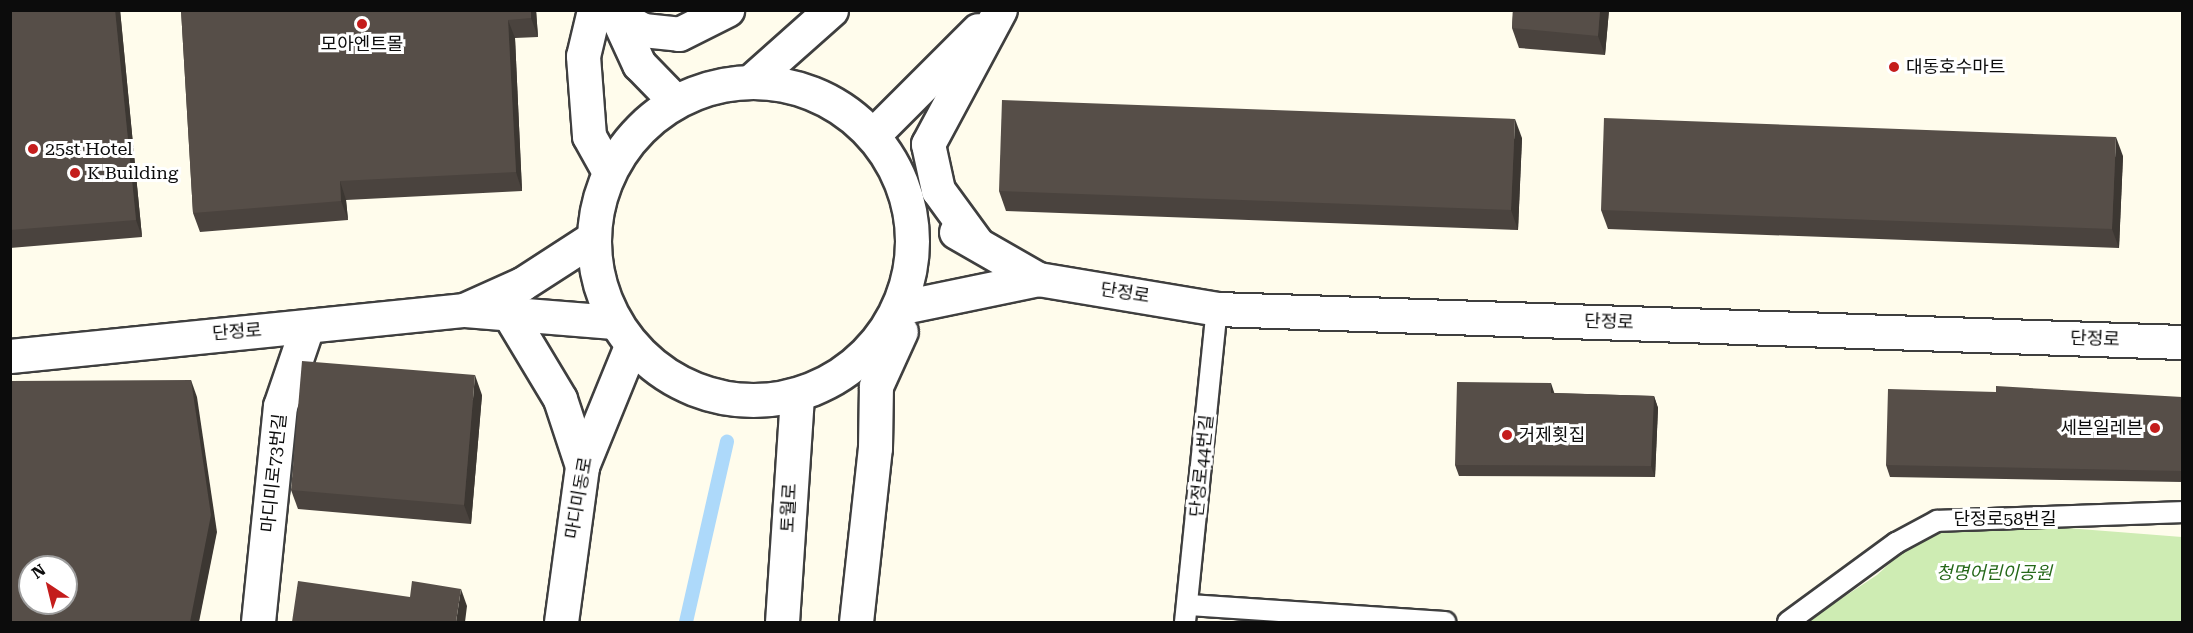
<!DOCTYPE html>
<meta charset="utf-8">
<style>
body{margin:0}
#map{position:relative;width:2193px;height:633px;overflow:hidden;background:#fffcec;font-family:"Roboto Serif","Noto Sans KR",serif}
div>[style]{position:absolute}
.green>*{inset:0;background:#ceecb3}
.stream>*{height:14px;margin:-7px;padding:0 7px;transform-origin:7px;border-radius:7px;background:#add9fa}
.roads{filter:drop-shadow(2px 0 #3f3f3f) drop-shadow(-2px 0 #3f3f3f) drop-shadow(0 2px #3f3f3f) drop-shadow(0 -2px #3f3f3f)}
.service>*{height:20px;margin:-10px;padding:0 10px;transform-origin:10px;border-radius:10px;background:#fff}
.minor>*{height:33px;margin:-16.5px;padding:0 16.5px;transform-origin:16.5px;border-radius:16.5px;background:#fff}
.tertiary>*{height:33px;margin:-16.5px;padding:0 16.5px;transform-origin:16.5px;border-radius:16.5px;background:#fff}
.tertiary>.ring{margin:-16.5px;padding:0;box-sizing:content-box;background:none;border:33px solid #fff;border-radius:50%}
.wall>*{inset:0;background:#4a433e}
.shaded-wall>*{inset:0;background:#3c3732}
.building>*{inset:0;background:#564e48}
.dots>*{width:16px;height:16px;translate:-50% -50%;box-sizing:border-box;border:3px solid #fff;border-radius:50%}
span{translate:-50% -50%;white-space:nowrap;text-align:center;line-height:1.15;-webkit-text-stroke:6px #fff;paint-order:stroke}
.poi-label{font-size:18px;color:#0c0c0c}
.left{translate:0 -50%;text-align:left}
.right{translate:-100% -50%;text-align:right}
.street-label{font-size:18px;color:#0c0c0c}
.park-label{font-size:18px;color:#256819;font-style:italic}
.frame{position:absolute;inset:0;border:12px solid #0c0c0c;pointer-events:none}
.north{position:absolute;left:18px;top:555px;width:60px;height:60px;box-sizing:border-box;background:#fff;border:2px solid #9e9e9e;border-radius:50%;rotate:325deg;font-size:16px;font-weight:700;line-height:24px;text-align:center;color:#0c0c0c}
.north::after{content:'';display:block;margin:auto;width:21px;height:27px;background:#c41d1c;clip-path:polygon(50% 0,100% 100%,50% 72%,0 100%)}
</style>
<div id="map">
<div class="green">
<i style="clip-path:polygon(2004px 523px,2182px 537px,2182px 622px,1806px 622px,1877px 575px,1914px 541px,1943px 530px)"></i>
</div>
<div class="stream">
<i style="left:686px;top:622px;width:185px;rotate:-77.2deg"></i>
</div>
<div class="roads">
<div class="service">
<i style="left:1188px;top:605px;width:258px;rotate:3.8deg"></i>
<i style="left:1185px;top:622px;width:315px;rotate:-84.2deg"></i>
<i style="left:1788px;top:622px;width:134px;rotate:-36.2deg"></i>
<i style="left:1896px;top:543px;width:47px;rotate:-28.2deg"></i>
<i style="left:1937px;top:521px;width:245px;rotate:-2.1deg"></i>
</div>
<div class="minor">
<i style="left:594px;top:10px;width:47px;rotate:103.4deg"></i>
<i style="left:583px;top:56px;width:80px;rotate:85.7deg"></i>
<i style="left:589px;top:136px;width:41px;rotate:60.9deg"></i>
<i style="left:614px;top:10px;width:60px;rotate:65.2deg"></i>
<i style="left:639px;top:64px;width:52px;rotate:45.8deg"></i>
<i style="left:616px;top:15px;width:31px;rotate:29deg"></i>
<i style="left:643px;top:30px;width:36px;rotate:6deg"></i>
<i style="left:679px;top:34px;width:54px;rotate:-26.6deg"></i>
<i style="left:258px;top:622px;width:217px;rotate:-84.2deg"></i>
<i style="left:280px;top:406px;width:83px;rotate:-71.1deg"></i>
</div>
<div class="tertiary">
<i style="left:751px;top:81px;width:107px;rotate:-41.6deg"></i>
<i class="ring" style="left:594px;top:82px;width:285px;height:285px"></i>
<i style="left:873px;top:135px;width:148px;rotate:-45deg"></i>
<i style="left:956px;top:232px;width:95px;rotate:29.8deg"></i>
<i style="left:976px;top:242px;width:64px;rotate:-126.2deg"></i>
<i style="left:938px;top:190px;width:47px;rotate:-102.3deg"></i>
<i style="left:928px;top:144px;width:152px;rotate:-61.8deg"></i>
<i style="left:898px;top:308px;width:143px;rotate:-11.7deg"></i>
<i style="left:1038px;top:279px;width:181px;rotate:9.5deg"></i>
<i style="left:1217px;top:309px;width:966px;rotate:1.96deg"></i>
<i style="left:466px;top:309px;width:61px;rotate:-24.1deg"></i>
<i style="left:522px;top:284px;width:85px;rotate:-32.9deg"></i>
<i style="left:509px;top:314px;width:99px;rotate:59deg"></i>
<i style="left:560px;top:399px;width:71px;rotate:71.8deg"></i>
<i style="left:10px;top:356px;width:457px;rotate:-5.8deg"></i>
<i style="left:465px;top:310px;width:149px;rotate:4.6deg"></i>
<i style="left:561px;top:622px;width:157px;rotate:-82.3deg"></i>
<i style="left:582px;top:466px;width:130px;rotate:-67.8deg"></i>
<i style="left:782px;top:622px;width:228px;rotate:-86.2deg"></i>
<i style="left:856px;top:622px;width:175px;rotate:-83.8deg"></i>
<i style="left:875px;top:448px;width:62px;rotate:-89.1deg"></i>
<i style="left:876px;top:386px;width:60px;rotate:-65.6deg"></i>
</div>
</div>
<div class="wall">
<i style="clip-path:polygon(10px 10px,120px 10px,142px 237px,10px 248px)"></i>
<i style="clip-path:polygon(181px 10px,536px 10px,538px 37px,515px 38px,522px 191px,346px 200px,348px 220px,200px 232px,193px 213px)"></i>
<i style="clip-path:polygon(1513px 10px,1609px 10px,1605px 55px,1519px 48px,1512px 28px)"></i>
<i style="clip-path:polygon(1522px 138px,1518px 230px,1006px 211px,999px 191px)"></i>
<i style="clip-path:polygon(2123px 156px,2119px 248px,1608px 229px,1601px 210px)"></i>
<i style="clip-path:polygon(1554px 393px,1654px 396px,1658px 408px,1655px 477px,1459px 476px,1455px 465px)"></i>
<i style="clip-path:polygon(482px 395px,471px 524px,298px 509px,291px 490px)"></i>
<i style="clip-path:polygon(2182px 397px,2182px 482px,1890px 477px,1886px 465px)"></i>
</div>
<div class="shaded-wall">
<i style="clip-path:polygon(115px 10px,120px 10px,142px 237px,136px 220px)"></i>
<i style="clip-path:polygon(531px 10px,536px 10px,538px 37px,531px 18px)"></i>
<i style="clip-path:polygon(1600px 10px,1609px 10px,1605px 55px,1598px 36px)"></i>
<i style="clip-path:polygon(508px 20px,515px 38px,522px 191px,516px 172px)"></i>
<i style="clip-path:polygon(1515px 119px,1522px 138px,1518px 230px,1511px 210px)"></i>
<i style="clip-path:polygon(2116px 137px,2123px 156px,2119px 248px,2112px 229px)"></i>
<i style="clip-path:polygon(340px 181px,346px 200px,348px 220px,341px 201px)"></i>
<i style="clip-path:polygon(475px 375px,482px 395px,471px 524px,464px 505px)"></i>
<i style="clip-path:polygon(191px 380px,197px 397px,217px 532px,199px 622px,190px 622px)"></i>
<i style="clip-path:polygon(1551px 383px,1555px 395px,1551px 393px)"></i>
<i style="clip-path:polygon(1654px 396px,1658px 408px,1655px 477px,1651px 466px)"></i>
<i style="clip-path:polygon(461px 589px,467px 606px,465px 622px,456px 622px)"></i>
</div>
<div class="building">
<i style="clip-path:polygon(10px 10px,115px 10px,136px 220px,10px 230px)"></i>
<i style="clip-path:polygon(181px 10px,531px 10px,531px 18px,508px 20px,516px 172px,340px 181px,341px 201px,193px 213px)"></i>
<i style="clip-path:polygon(1513px 10px,1600px 10px,1598px 36px,1512px 28px)"></i>
<i style="clip-path:polygon(1002px 100px,1515px 119px,1511px 210px,999px 191px)"></i>
<i style="clip-path:polygon(1604px 118px,2116px 137px,2112px 229px,1601px 210px)"></i>
<i style="clip-path:polygon(302px 361px,475px 375px,464px 505px,291px 490px)"></i>
<i style="clip-path:polygon(evenodd,191px 380px,211px 515px,190px 622px,10px 622px,10px 381px,191px 380px,30px 567px,66px 567px,66px 603px,30px 603px,30px 567px)"></i>
<i style="clip-path:polygon(1457px 382px,1551px 383px,1551px 393px,1654px 396px,1651px 466px,1455px 465px)"></i>
<i style="clip-path:polygon(1996px 386px,2182px 397px,2182px 471px,1886px 465px,1888px 389px,1996px 392px)"></i>
<i style="clip-path:polygon(298px 581px,410px 597px,412px 581px,461px 589px,456px 622px,292px 622px)"></i>
</div>
<div class="dots">
<i style="left:362px;top:24px;background:#c41d1c"></i>
<i style="left:1894px;top:67px;background:#c41d1c"></i>
<i style="left:33px;top:149px;background:#c41d1c"></i>
<i style="left:75px;top:173px;background:#c41d1c"></i>
<i style="left:2155px;top:428px;background:#c41d1c"></i>
<i style="left:1507px;top:435px;background:#c41d1c"></i>
</div>
<div class="poi-label">
<span style="left:362px;top:44px">모아엔트몰</span>
<span class="left" style="left:1906px;top:67px">대동호수마트</span>
<span class="left" style="left:45px;top:149px">25st Hotel</span>
<span class="left" style="left:87px;top:173px">K Building</span>
<span class="right" style="left:2143px;top:428px">세븐일레븐</span>
<span class="left" style="left:1519px;top:435px">거제횟집</span>
</div>
<div class="street-label">
<span style="left:1125px;top:293px;rotate:9deg">단정로</span>
<span style="left:1609px;top:322px;rotate:2deg">단정로</span>
<span style="left:237px;top:332px;rotate:-4deg">단정로</span>
<span style="left:2095px;top:339px;rotate:2deg">단정로</span>
<span style="left:1202px;top:466px;rotate:-84deg">단정로44번길</span>
<span style="left:274px;top:473px;rotate:-84deg">마디미로73번길</span>
<span style="left:579px;top:498px;rotate:-80deg">마디미동로</span>
<span style="left:789px;top:508px;rotate:-87deg">토월로</span>
<span style="left:2005px;top:519px">단정로58번길</span>
</div>
<div class="park-label">
<span style="left:1994px;top:573px">청명어린이공원</span>
</div>
<div class="frame"></div>
<div class="north">N</div>
</div>
